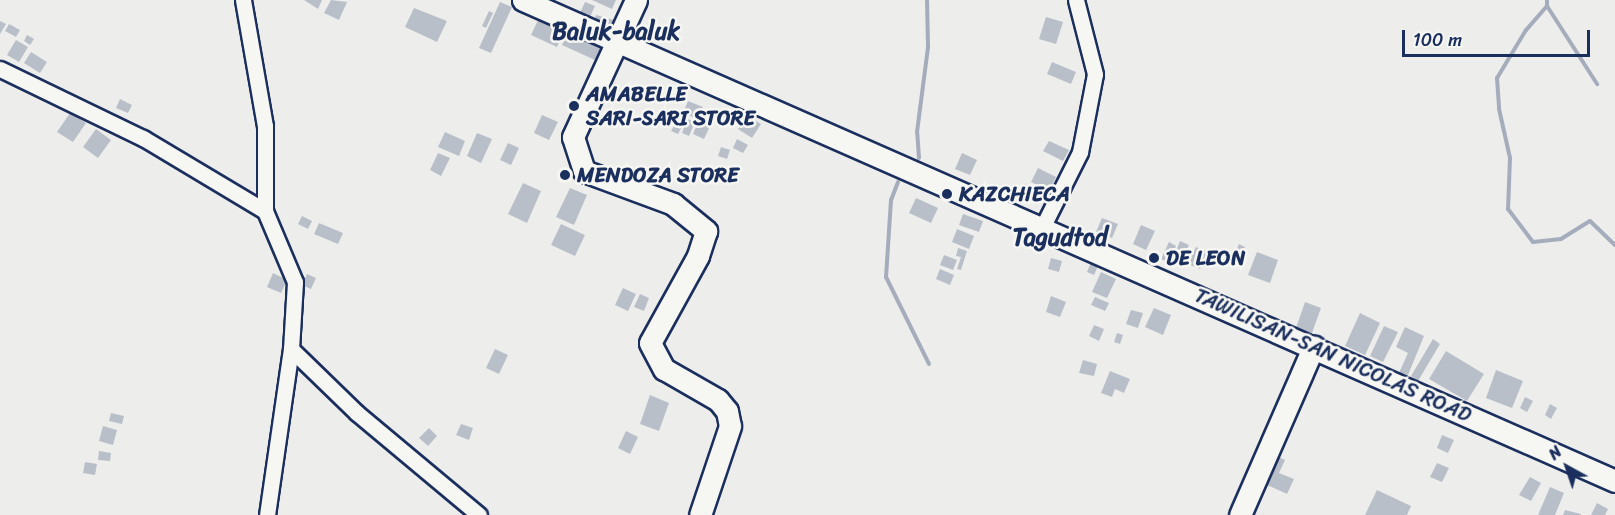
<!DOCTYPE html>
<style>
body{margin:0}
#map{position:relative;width:1615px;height:515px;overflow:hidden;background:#edeeec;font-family:Sriracha,sans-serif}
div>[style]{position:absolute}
.stream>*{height:4px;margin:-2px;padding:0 2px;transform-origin:2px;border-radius:2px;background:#a5acbc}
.building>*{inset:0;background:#b9bfc8}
.roads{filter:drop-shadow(2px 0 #1b2f5e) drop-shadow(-2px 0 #1b2f5e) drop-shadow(0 2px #1b2f5e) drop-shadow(0 -2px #1b2f5e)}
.street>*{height:15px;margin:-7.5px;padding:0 7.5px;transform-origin:7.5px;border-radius:7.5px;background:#f6f6f2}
.secondary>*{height:21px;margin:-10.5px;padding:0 10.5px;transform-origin:10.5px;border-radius:10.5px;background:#f6f6f2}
.dots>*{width:16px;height:16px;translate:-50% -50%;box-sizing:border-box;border:3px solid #f6f6f2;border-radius:50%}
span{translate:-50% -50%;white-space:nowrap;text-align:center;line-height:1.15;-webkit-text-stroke:5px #f6f6f2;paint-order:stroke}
.poi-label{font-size:21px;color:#1b2f5e;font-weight:700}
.left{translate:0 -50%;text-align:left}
.street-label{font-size:21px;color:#1b2f5e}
.quarter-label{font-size:24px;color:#1b2f5e;font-weight:700}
.north{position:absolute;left:1537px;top:437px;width:60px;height:60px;-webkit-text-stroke:4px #f6f6f2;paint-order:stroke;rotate:320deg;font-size:16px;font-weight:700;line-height:24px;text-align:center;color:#1b2f5e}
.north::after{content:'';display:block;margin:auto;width:21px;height:27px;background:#1b2f5e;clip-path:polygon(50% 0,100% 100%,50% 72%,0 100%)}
.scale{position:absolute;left:1402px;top:30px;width:188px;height:27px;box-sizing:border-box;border:3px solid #1b2f5e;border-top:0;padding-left:8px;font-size:18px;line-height:21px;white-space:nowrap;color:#1b2f5e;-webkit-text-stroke:4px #f6f6f2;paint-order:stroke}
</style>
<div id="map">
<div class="stream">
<i style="left:1547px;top:0;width:6px;rotate:90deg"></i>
<i style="left:1547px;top:6px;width:32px;rotate:131deg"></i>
<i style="left:1526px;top:30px;width:56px;rotate:121.1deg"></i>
<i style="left:1497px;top:78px;width:31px;rotate:86deg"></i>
<i style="left:1499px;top:109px;width:50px;rotate:77.3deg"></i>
<i style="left:1510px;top:158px;width:51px;rotate:92.2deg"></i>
<i style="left:1508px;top:209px;width:41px;rotate:52.9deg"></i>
<i style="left:1533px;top:242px;width:28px;rotate:-6deg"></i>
<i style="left:1561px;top:239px;width:34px;rotate:-32deg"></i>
<i style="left:1590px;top:221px;width:35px;rotate:44deg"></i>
<i style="left:1547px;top:6px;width:93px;rotate:57.3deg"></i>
<i style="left:919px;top:158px;width:26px;rotate:-94deg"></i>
<i style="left:917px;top:132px;width:86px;rotate:-82.6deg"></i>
<i style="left:928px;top:47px;width:47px;rotate:-91.2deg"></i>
<i style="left:898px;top:182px;width:19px;rotate:111deg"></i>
<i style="left:891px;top:200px;width:77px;rotate:93.7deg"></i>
<i style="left:886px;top:277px;width:97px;rotate:63.7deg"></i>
</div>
<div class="building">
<i style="clip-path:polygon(304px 0,322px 0,318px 9px)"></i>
<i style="clip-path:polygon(331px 0,347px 2px,339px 20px,324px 13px)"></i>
<i style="clip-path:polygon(592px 0,616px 0,612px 9px)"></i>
<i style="clip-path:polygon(500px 2px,512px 7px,491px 53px,479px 48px)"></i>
<i style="clip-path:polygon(585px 2px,595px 6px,589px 19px,579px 15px)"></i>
<i style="clip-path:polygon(414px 8px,447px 21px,437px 42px,405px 27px)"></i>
<i style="clip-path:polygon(489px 11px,493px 13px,486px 28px,482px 26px)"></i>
<i style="clip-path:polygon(596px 15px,614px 20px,612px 28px,594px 22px)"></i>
<i style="clip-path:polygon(1046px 17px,1063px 22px,1056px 44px,1039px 39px)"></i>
<i style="clip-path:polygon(539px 18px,564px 30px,557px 47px,531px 35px)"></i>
<i style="clip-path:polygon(0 21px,6px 24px,0 34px)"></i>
<i style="clip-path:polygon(9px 24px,20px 30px,16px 37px,5px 31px)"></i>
<i style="clip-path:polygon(568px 32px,601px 47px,595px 60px,562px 45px)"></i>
<i style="clip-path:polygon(27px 35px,34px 39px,30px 45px,24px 41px)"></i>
<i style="clip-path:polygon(16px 40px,28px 47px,19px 62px,7px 55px)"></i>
<i style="clip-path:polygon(31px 52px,47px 62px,40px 73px,24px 63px)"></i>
<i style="clip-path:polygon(1052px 62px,1076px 72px,1071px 84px,1047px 74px)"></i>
<i style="clip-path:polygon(120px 99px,132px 105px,128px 113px,116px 108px)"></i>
<i style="clip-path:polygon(688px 101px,703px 107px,697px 119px,683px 113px)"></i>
<i style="clip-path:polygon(70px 113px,86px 123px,73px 142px,57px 132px)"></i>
<i style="clip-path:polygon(542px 115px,558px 122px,549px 140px,534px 133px)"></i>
<i style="clip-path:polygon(747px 115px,761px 124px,752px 138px,738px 129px)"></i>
<i style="clip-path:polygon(687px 119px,695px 122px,689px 136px,682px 133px)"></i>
<i style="clip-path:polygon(677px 120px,684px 123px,678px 134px,671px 131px)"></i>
<i style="clip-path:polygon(699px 120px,710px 126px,704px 139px,693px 134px)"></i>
<i style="clip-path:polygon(96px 129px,111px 140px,98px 158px,83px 147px)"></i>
<i style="clip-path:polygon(445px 132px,465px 141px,459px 156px,438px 147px)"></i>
<i style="clip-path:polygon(477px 133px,492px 139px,481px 163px,467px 156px)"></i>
<i style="clip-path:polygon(737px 139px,748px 145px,743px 153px,733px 148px)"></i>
<i style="clip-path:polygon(1049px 141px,1069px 150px,1063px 161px,1043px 151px)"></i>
<i style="clip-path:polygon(508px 143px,519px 148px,511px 165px,500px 160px)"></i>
<i style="clip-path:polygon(721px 147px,730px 150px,727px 159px,718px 156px)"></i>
<i style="clip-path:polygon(438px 153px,450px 158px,441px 176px,430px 170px)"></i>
<i style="clip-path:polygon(962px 153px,977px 160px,970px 175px,955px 169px)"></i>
<i style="clip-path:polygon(1038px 168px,1056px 177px,1049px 191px,1031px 182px)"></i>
<i style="clip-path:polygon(523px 183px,541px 191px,527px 223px,508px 214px)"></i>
<i style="clip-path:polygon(570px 188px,587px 195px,574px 225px,556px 217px)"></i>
<i style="clip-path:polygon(916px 198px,938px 208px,931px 223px,909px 213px)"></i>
<i style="clip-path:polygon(963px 214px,983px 221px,979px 232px,959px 225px)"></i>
<i style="clip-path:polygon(302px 216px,312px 221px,308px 229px,298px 224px)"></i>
<i style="clip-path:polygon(1102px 218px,1118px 224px,1112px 238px,1096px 232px)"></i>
<i style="clip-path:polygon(319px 223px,343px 233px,338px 244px,314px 234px)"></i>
<i style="clip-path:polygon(561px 224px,585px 235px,575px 256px,551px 245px)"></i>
<i style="clip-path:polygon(1141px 225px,1155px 231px,1146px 250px,1133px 244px)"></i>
<i style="clip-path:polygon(957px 229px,974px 236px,969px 249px,952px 242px)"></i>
<i style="clip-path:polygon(1180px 241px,1189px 245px,1185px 253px,1177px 249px)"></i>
<i style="clip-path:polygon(1169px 242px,1176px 246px,1169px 263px,1161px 259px)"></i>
<i style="clip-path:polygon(1239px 244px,1245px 247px,1241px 258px,1234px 255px)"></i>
<i style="clip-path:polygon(1196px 247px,1208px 252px,1200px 269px,1188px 264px)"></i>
<i style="clip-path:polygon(958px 248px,967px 251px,961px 270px,957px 269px,961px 257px,956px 256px)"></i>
<i style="clip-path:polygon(1257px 252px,1278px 260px,1270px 283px,1248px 275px)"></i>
<i style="clip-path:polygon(944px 255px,957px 260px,953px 270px,940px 265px)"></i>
<i style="clip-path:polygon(1051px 258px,1062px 261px,1059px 272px,1048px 269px)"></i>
<i style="clip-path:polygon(1091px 262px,1098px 266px,1094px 275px,1087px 272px)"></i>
<i style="clip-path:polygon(940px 269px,954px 275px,950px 285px,936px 279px)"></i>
<i style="clip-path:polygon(1101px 272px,1116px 279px,1107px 298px,1092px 292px)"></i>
<i style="clip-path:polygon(273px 273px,287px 280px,281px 293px,267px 287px)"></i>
<i style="clip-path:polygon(307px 274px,316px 278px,311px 289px,302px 285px)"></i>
<i style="clip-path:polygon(623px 288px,636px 294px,628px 311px,615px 305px)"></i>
<i style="clip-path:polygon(640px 294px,649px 298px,644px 311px,634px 307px)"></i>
<i style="clip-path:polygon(1051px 296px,1066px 302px,1060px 317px,1046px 312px)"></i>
<i style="clip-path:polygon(1095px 297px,1109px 303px,1105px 311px,1091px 305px)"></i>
<i style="clip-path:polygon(1305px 302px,1321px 308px,1312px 333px,1296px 328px)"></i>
<i style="clip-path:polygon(1154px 308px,1171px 315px,1163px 335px,1145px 327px)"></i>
<i style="clip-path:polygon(1131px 310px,1143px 313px,1138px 328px,1126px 324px)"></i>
<i style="clip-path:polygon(1360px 313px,1380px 323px,1365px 355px,1345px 346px)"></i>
<i style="clip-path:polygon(1094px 325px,1104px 329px,1099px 341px,1089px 336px)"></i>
<i style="clip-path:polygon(1384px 326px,1398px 332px,1383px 362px,1370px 356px)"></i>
<i style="clip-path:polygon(1405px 327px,1424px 336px,1408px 375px,1399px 373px,1408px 353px,1396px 347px)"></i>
<i style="clip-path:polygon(1117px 333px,1123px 335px,1120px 344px,1114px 342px)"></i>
<i style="clip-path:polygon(1433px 339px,1440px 344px,1418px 381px,1411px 376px)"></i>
<i style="clip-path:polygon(495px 349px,508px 355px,499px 374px,486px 368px)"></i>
<i style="clip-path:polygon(1446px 351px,1484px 374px,1467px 401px,1429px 379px)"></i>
<i style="clip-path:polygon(1083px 360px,1097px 364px,1094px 376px,1079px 373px)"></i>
<i style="clip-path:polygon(1496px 370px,1523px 381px,1512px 408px,1486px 398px)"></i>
<i style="clip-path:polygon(1110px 371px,1130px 379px,1124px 393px,1115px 389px,1112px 397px,1101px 393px)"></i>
<i style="clip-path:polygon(650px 395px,669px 403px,659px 431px,640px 424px)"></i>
<i style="clip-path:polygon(1525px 397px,1533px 401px,1527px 412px,1520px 408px)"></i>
<i style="clip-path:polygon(1550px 404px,1557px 408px,1551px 419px,1545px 415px)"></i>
<i style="clip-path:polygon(111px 413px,124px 416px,122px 424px,109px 421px)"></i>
<i style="clip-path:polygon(461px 424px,473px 428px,469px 440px,456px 435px)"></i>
<i style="clip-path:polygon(103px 426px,117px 430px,113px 445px,99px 441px)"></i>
<i style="clip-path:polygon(429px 428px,437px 436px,428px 446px,419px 438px)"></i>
<i style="clip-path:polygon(626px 431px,638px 437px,630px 454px,618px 448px)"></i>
<i style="clip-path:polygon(1442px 435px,1454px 440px,1448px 453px,1437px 448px)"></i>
<i style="clip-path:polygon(99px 451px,111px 453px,110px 461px,98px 460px)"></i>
<i style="clip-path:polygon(1269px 452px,1285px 460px,1279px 473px,1294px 479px,1287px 494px,1265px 484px)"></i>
<i style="clip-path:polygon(85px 462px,97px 464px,95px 475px,83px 473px)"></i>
<i style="clip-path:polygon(1437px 463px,1449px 468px,1442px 482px,1430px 477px)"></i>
<i style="clip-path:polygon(1530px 477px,1541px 483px,1531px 501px,1519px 495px)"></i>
<i style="clip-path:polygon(1550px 487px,1564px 493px,1555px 515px,1538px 515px)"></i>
<i style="clip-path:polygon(1377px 490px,1411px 506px,1407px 515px,1365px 515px)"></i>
<i style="clip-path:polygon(1597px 503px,1608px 509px,1605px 515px,1591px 515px)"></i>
<i style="clip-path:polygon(1565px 510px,1581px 514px,1581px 515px,1563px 515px)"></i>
</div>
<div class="roads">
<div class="street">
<i style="left:243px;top:0;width:128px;rotate:80.1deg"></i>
<i style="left:265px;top:126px;width:85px;rotate:90deg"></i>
<i style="left:265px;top:211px;width:77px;rotate:67.1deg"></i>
<i style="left:295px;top:282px;width:67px;rotate:93.4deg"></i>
<i style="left:291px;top:349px;width:92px;rotate:44.1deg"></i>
<i style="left:357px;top:413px;width:159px;rotate:39.9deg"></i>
<i style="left:0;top:69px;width:159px;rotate:25.8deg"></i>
<i style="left:143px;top:138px;width:142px;rotate:30.9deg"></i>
<i style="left:1043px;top:226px;width:83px;rotate:-63.4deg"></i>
<i style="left:1080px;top:152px;width:79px;rotate:-79.1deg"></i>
<i style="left:1095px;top:74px;width:76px;rotate:-104.4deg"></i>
<i style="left:267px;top:515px;width:168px;rotate:-81.8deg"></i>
</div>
<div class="secondary">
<i style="left:523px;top:0;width:1193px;rotate:23.77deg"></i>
<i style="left:636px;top:0;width:151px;rotate:114.7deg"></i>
<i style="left:573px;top:137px;width:36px;rotate:72deg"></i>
<i style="left:584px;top:171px;width:95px;rotate:20.3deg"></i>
<i style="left:673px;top:204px;width:43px;rotate:39.3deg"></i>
<i style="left:706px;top:231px;width:26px;rotate:108deg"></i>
<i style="left:698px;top:256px;width:99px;rotate:118.9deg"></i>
<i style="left:650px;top:343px;width:30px;rotate:62deg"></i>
<i style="left:664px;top:369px;width:62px;rotate:29.9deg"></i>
<i style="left:718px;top:400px;width:14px;rotate:51deg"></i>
<i style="left:727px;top:411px;width:15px;rotate:79deg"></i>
<i style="left:730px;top:426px;width:94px;rotate:108.6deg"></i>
<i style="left:1240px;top:515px;width:184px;rotate:-66.4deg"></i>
</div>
</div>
<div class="dots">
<i style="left:574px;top:106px;background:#1b2f5e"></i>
<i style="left:565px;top:175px;background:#1b2f5e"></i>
<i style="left:947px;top:194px;background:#1b2f5e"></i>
<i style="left:1154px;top:258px;background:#1b2f5e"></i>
</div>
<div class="poi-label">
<span class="left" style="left:586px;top:106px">AMABELLE<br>SARI-SARI STORE</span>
<span class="left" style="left:577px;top:175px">MENDOZA STORE</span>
<span class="left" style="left:959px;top:194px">KAZCHIECA</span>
<span class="left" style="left:1166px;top:258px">DE LEON</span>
</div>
<div class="street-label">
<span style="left:1333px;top:355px;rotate:24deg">TAWILISAN-SAN NICOLAS ROAD</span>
</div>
<div class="quarter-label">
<span style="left:616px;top:32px">Baluk-baluk</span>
<span style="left:1060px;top:238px">Tagudtod</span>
</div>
<div class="north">N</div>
<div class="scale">100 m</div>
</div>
